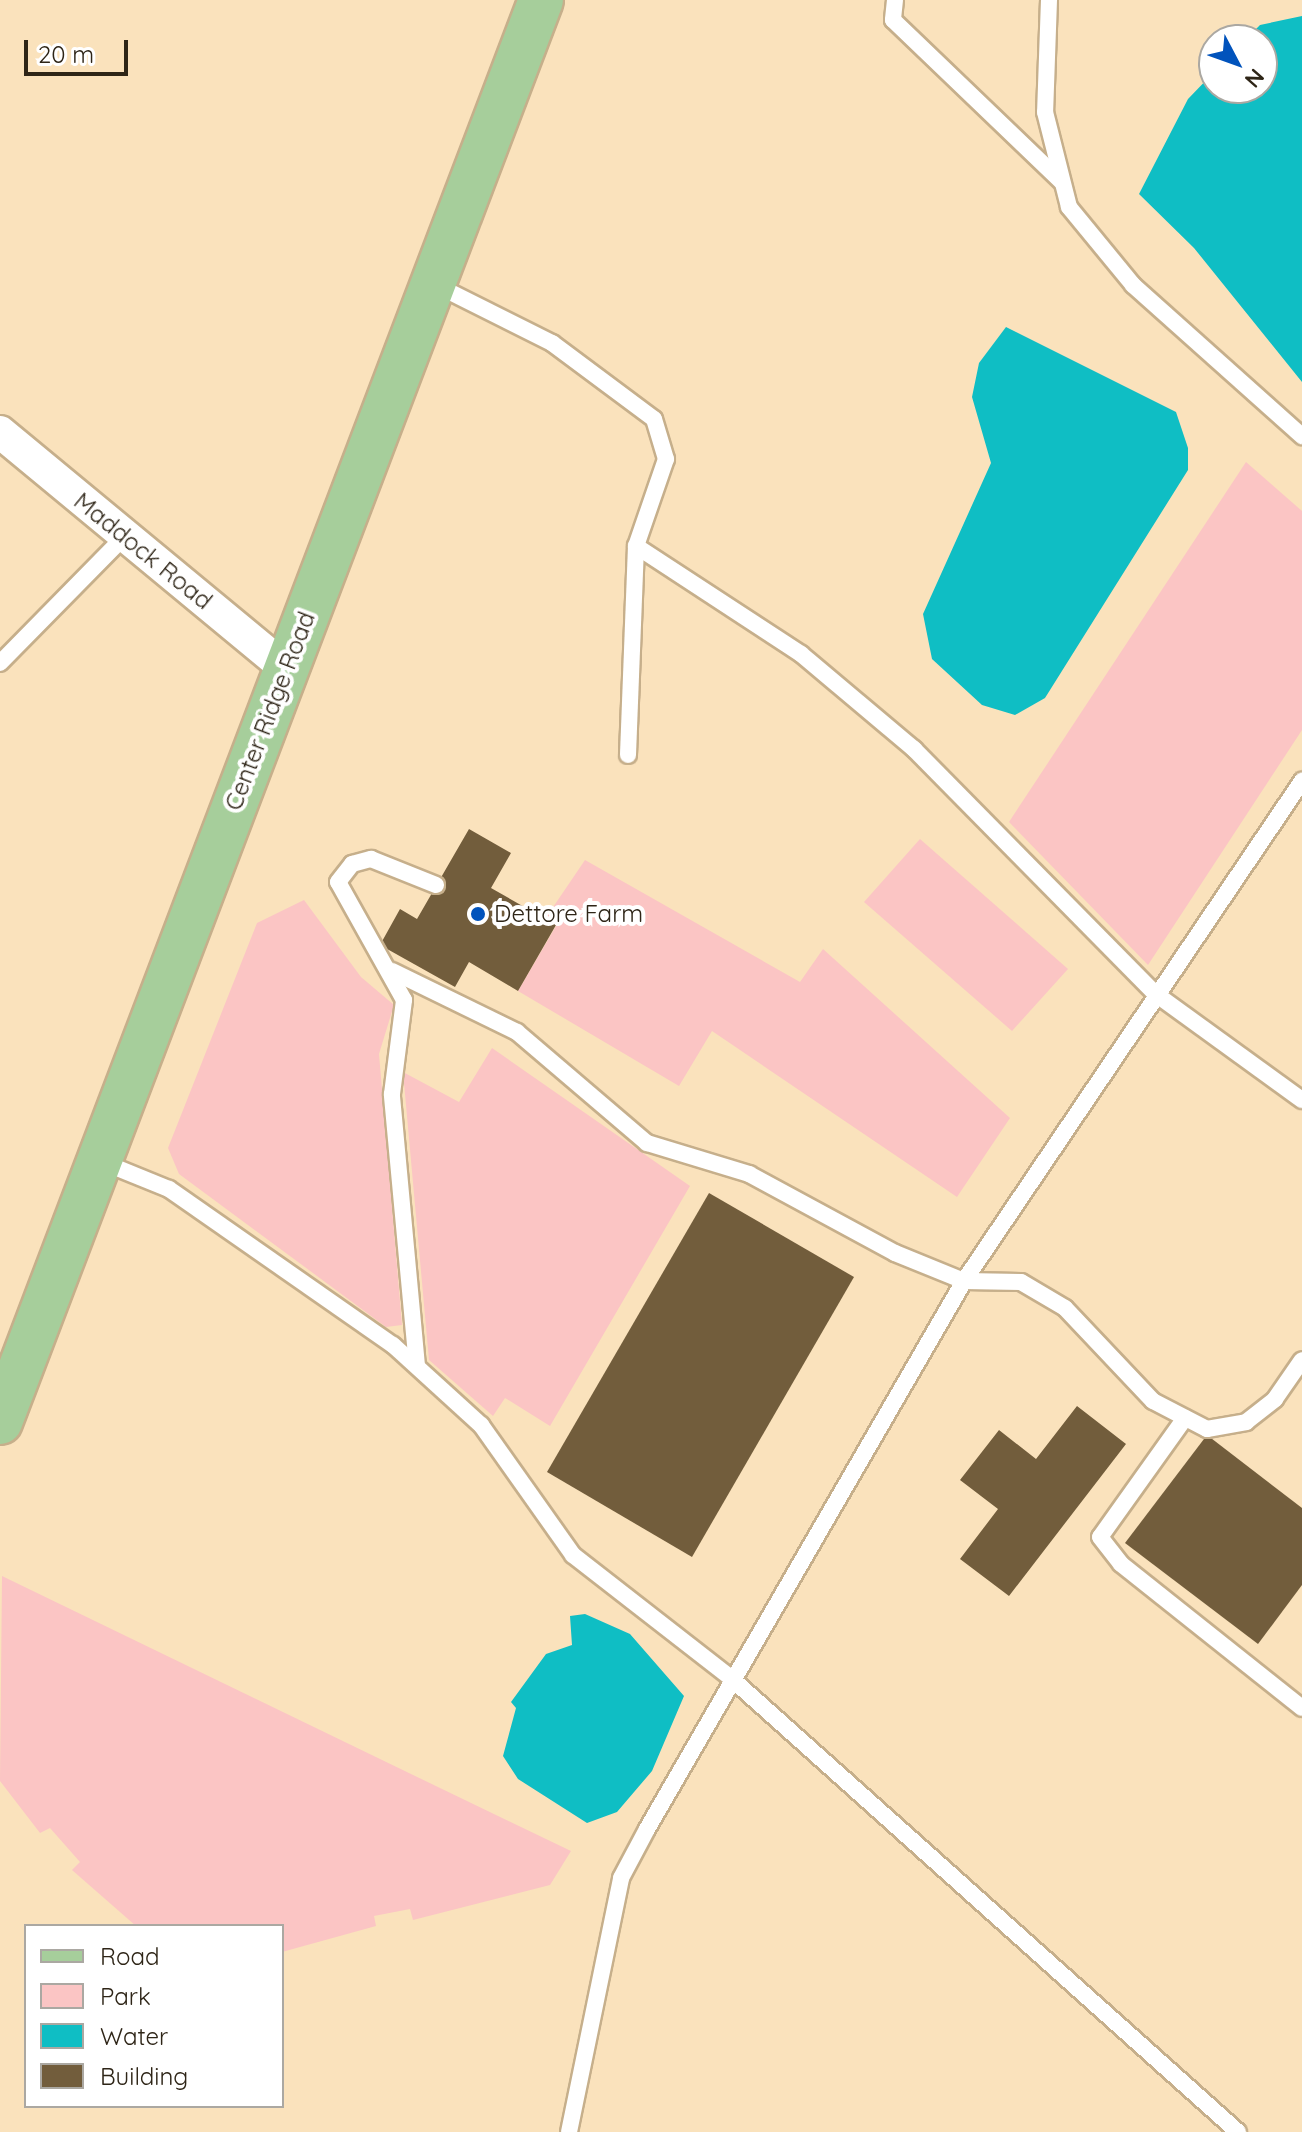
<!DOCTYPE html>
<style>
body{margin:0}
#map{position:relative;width:1302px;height:2132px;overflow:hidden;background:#fae2bc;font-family:Quicksand,sans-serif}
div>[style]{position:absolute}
.green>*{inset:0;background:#fbc5c4}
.water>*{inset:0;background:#0fbec4}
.building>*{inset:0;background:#725d3c}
.roads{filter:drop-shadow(2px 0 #c6af8b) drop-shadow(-2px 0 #c6af8b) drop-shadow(0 2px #c6af8b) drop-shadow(0 -2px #c6af8b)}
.lane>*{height:16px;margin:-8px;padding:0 8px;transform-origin:8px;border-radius:8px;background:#fff}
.street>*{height:32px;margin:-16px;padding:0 16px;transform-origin:16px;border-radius:16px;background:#fff}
.primary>*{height:44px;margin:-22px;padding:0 22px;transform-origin:22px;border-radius:22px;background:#a6ce9b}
.dots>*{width:22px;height:22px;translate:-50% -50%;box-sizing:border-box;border:4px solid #fff;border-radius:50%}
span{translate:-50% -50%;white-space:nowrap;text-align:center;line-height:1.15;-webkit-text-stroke:8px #fff;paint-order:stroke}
.street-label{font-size:24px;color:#2e2517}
.poi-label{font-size:24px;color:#2e2517}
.left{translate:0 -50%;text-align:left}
.legend{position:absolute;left:24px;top:1924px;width:260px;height:184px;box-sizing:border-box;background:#fff;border:2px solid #aba8a2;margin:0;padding:10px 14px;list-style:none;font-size:24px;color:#2e2517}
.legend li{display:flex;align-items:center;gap:16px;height:40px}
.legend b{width:40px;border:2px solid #aba8a2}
.north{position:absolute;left:1198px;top:24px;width:80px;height:80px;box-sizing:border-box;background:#fff;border:2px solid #aba8a2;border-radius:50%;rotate:131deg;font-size:22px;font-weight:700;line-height:32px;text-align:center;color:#2e2517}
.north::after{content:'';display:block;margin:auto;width:28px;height:36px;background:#0153bc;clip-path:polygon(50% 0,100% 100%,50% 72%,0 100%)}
.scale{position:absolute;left:24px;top:40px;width:104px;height:36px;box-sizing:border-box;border:4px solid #2e2517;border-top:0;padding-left:10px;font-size:24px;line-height:28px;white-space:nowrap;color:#2e2517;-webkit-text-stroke:6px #fff;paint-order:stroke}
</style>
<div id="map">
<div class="green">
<i style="clip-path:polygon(1246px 462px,1302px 511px,1302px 730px,1148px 965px,1009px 822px)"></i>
<i style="clip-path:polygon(920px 839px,1068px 969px,1012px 1031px,864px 902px)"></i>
<i style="clip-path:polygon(585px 860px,800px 982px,823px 949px,1010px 1118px,957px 1197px,712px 1031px,679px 1086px,518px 991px,556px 926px,545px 919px)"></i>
<i style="clip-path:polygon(304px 900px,361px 977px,394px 1005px,379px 1054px,402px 1325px,386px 1327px,179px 1174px,168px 1148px,257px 923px)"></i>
<i style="clip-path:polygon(492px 1048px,690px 1186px,550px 1426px,505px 1398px,493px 1416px,429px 1360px,403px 1072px,459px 1102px)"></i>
<i style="clip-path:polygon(2px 1576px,411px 1774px,571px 1851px,550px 1885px,413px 1920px,410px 1909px,374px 1916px,376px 1926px,282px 1952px,282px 1926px,136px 1926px,72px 1870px,80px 1862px,50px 1828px,40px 1833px,0 1781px)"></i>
</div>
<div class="water">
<i style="clip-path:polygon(1302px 16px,1302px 382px,1194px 248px,1139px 194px,1188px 99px,1214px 72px,1214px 88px,1262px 88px,1262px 40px,1245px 40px,1260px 25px)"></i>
<i style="clip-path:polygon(1006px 327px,1176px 412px,1188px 448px,1188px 470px,1045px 698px,1015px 715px,982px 705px,932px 659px,923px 614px,991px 463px,972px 397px,979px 363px)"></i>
<i style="clip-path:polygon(585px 1614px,630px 1634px,684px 1696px,652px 1771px,617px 1812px,587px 1823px,518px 1779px,503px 1756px,516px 1708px,511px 1702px,546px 1654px,572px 1645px,570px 1616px)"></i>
</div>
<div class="building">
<i style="clip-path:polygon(469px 829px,511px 853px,491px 888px,556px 925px,518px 991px,469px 962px,455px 987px,380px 945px,400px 909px,417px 919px)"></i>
<i style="clip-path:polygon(709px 1193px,854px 1277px,692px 1557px,547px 1472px)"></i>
<i style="clip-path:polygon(1077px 1406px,1126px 1444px,1009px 1596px,960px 1559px,998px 1509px,960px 1480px,999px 1430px,1036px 1459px)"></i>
<i style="clip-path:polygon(1207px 1435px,1302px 1508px,1302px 1585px,1258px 1644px,1125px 1543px)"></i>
</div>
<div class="roads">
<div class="lane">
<i style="left:895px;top:0;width:20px;rotate:96deg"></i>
<i style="left:893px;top:20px;width:234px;rotate:43.8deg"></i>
<i style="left:1049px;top:0;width:112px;rotate:92deg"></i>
<i style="left:1045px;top:112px;width:98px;rotate:75.8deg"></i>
<i style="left:1069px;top:207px;width:101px;rotate:50.6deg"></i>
<i style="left:1133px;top:285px;width:227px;rotate:41.8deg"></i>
<i style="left:434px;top:284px;width:132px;rotate:26.6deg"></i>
<i style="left:552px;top:343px;width:127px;rotate:36.7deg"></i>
<i style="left:654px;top:419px;width:42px;rotate:73.3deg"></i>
<i style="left:666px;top:459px;width:92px;rotate:109deg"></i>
<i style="left:636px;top:546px;width:209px;rotate:92.2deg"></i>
<i style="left:636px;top:546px;width:197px;rotate:33.2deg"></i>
<i style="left:801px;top:654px;width:148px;rotate:40.1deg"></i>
<i style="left:914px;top:749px;width:346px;rotate:45.4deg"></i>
<i style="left:1157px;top:995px;width:179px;rotate:35.9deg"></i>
<i style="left:0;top:663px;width:178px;rotate:-45.5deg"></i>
<i style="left:392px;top:971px;width:139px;rotate:26deg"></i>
<i style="left:517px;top:1032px;width:171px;rotate:40.5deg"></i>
<i style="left:647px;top:1143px;width:107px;rotate:16.9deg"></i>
<i style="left:749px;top:1174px;width:166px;rotate:28.4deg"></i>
<i style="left:895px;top:1253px;width:74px;rotate:22.1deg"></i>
<i style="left:964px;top:1281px;width:57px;rotate:1deg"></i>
<i style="left:1021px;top:1282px;width:51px;rotate:30.6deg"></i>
<i style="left:1065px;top:1308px;width:128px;rotate:46.6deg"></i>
<i style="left:1153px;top:1401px;width:61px;rotate:27.4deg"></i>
<i style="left:1207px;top:1429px;width:40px;rotate:-10deg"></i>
<i style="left:1246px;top:1422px;width:37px;rotate:-38deg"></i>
<i style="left:1275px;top:1399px;width:47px;rotate:-55.3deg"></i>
<i style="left:100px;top:1161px;width:74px;rotate:22.1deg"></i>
<i style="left:169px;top:1189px;width:273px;rotate:34.9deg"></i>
<i style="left:393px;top:1345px;width:119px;rotate:42.3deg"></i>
<i style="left:481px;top:1425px;width:159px;rotate:54.7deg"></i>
<i style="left:573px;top:1555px;width:202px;rotate:37.9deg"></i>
<i style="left:732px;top:1679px;width:679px;rotate:41.84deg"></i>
<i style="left:417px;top:1366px;width:273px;rotate:-95.3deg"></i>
<i style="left:392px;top:1094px;width:95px;rotate:-82.7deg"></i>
<i style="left:404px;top:1000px;width:135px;rotate:-119.2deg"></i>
<i style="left:338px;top:882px;width:23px;rotate:-52deg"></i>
<i style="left:352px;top:864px;width:20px;rotate:-15deg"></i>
<i style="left:371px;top:859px;width:70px;rotate:21.8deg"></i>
<i style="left:1185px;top:1418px;width:146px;rotate:125.5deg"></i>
<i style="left:1100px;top:1537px;width:34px;rotate:52deg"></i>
<i style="left:1121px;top:1564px;width:231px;rotate:38.5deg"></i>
<i style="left:569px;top:2132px;width:259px;rotate:-78.4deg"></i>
<i style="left:621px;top:1878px;width:55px;rotate:-62deg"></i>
<i style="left:647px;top:1829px;width:633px;rotate:-59.95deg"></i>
<i style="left:964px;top:1281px;width:604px;rotate:-55.94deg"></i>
</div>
<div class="street">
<i style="left:0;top:432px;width:371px;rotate:39.6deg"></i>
</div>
<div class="primary">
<i style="left:0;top:1422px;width:1521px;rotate:-69.17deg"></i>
</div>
</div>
<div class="dots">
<i style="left:478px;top:914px;background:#0153bc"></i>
</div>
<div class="street-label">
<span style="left:143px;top:551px;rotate:39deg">Maddock Road</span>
<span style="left:270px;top:711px;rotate:-69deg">Center Ridge Road</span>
</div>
<div class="poi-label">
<span class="left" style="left:494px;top:914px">Dettore Farm</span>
</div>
<ul class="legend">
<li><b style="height:10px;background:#a6ce9b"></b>Road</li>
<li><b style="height:22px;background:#fbc5c4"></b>Park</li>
<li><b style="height:22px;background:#0fbec4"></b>Water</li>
<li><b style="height:22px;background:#725d3c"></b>Building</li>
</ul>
<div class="north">N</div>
<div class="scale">20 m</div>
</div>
